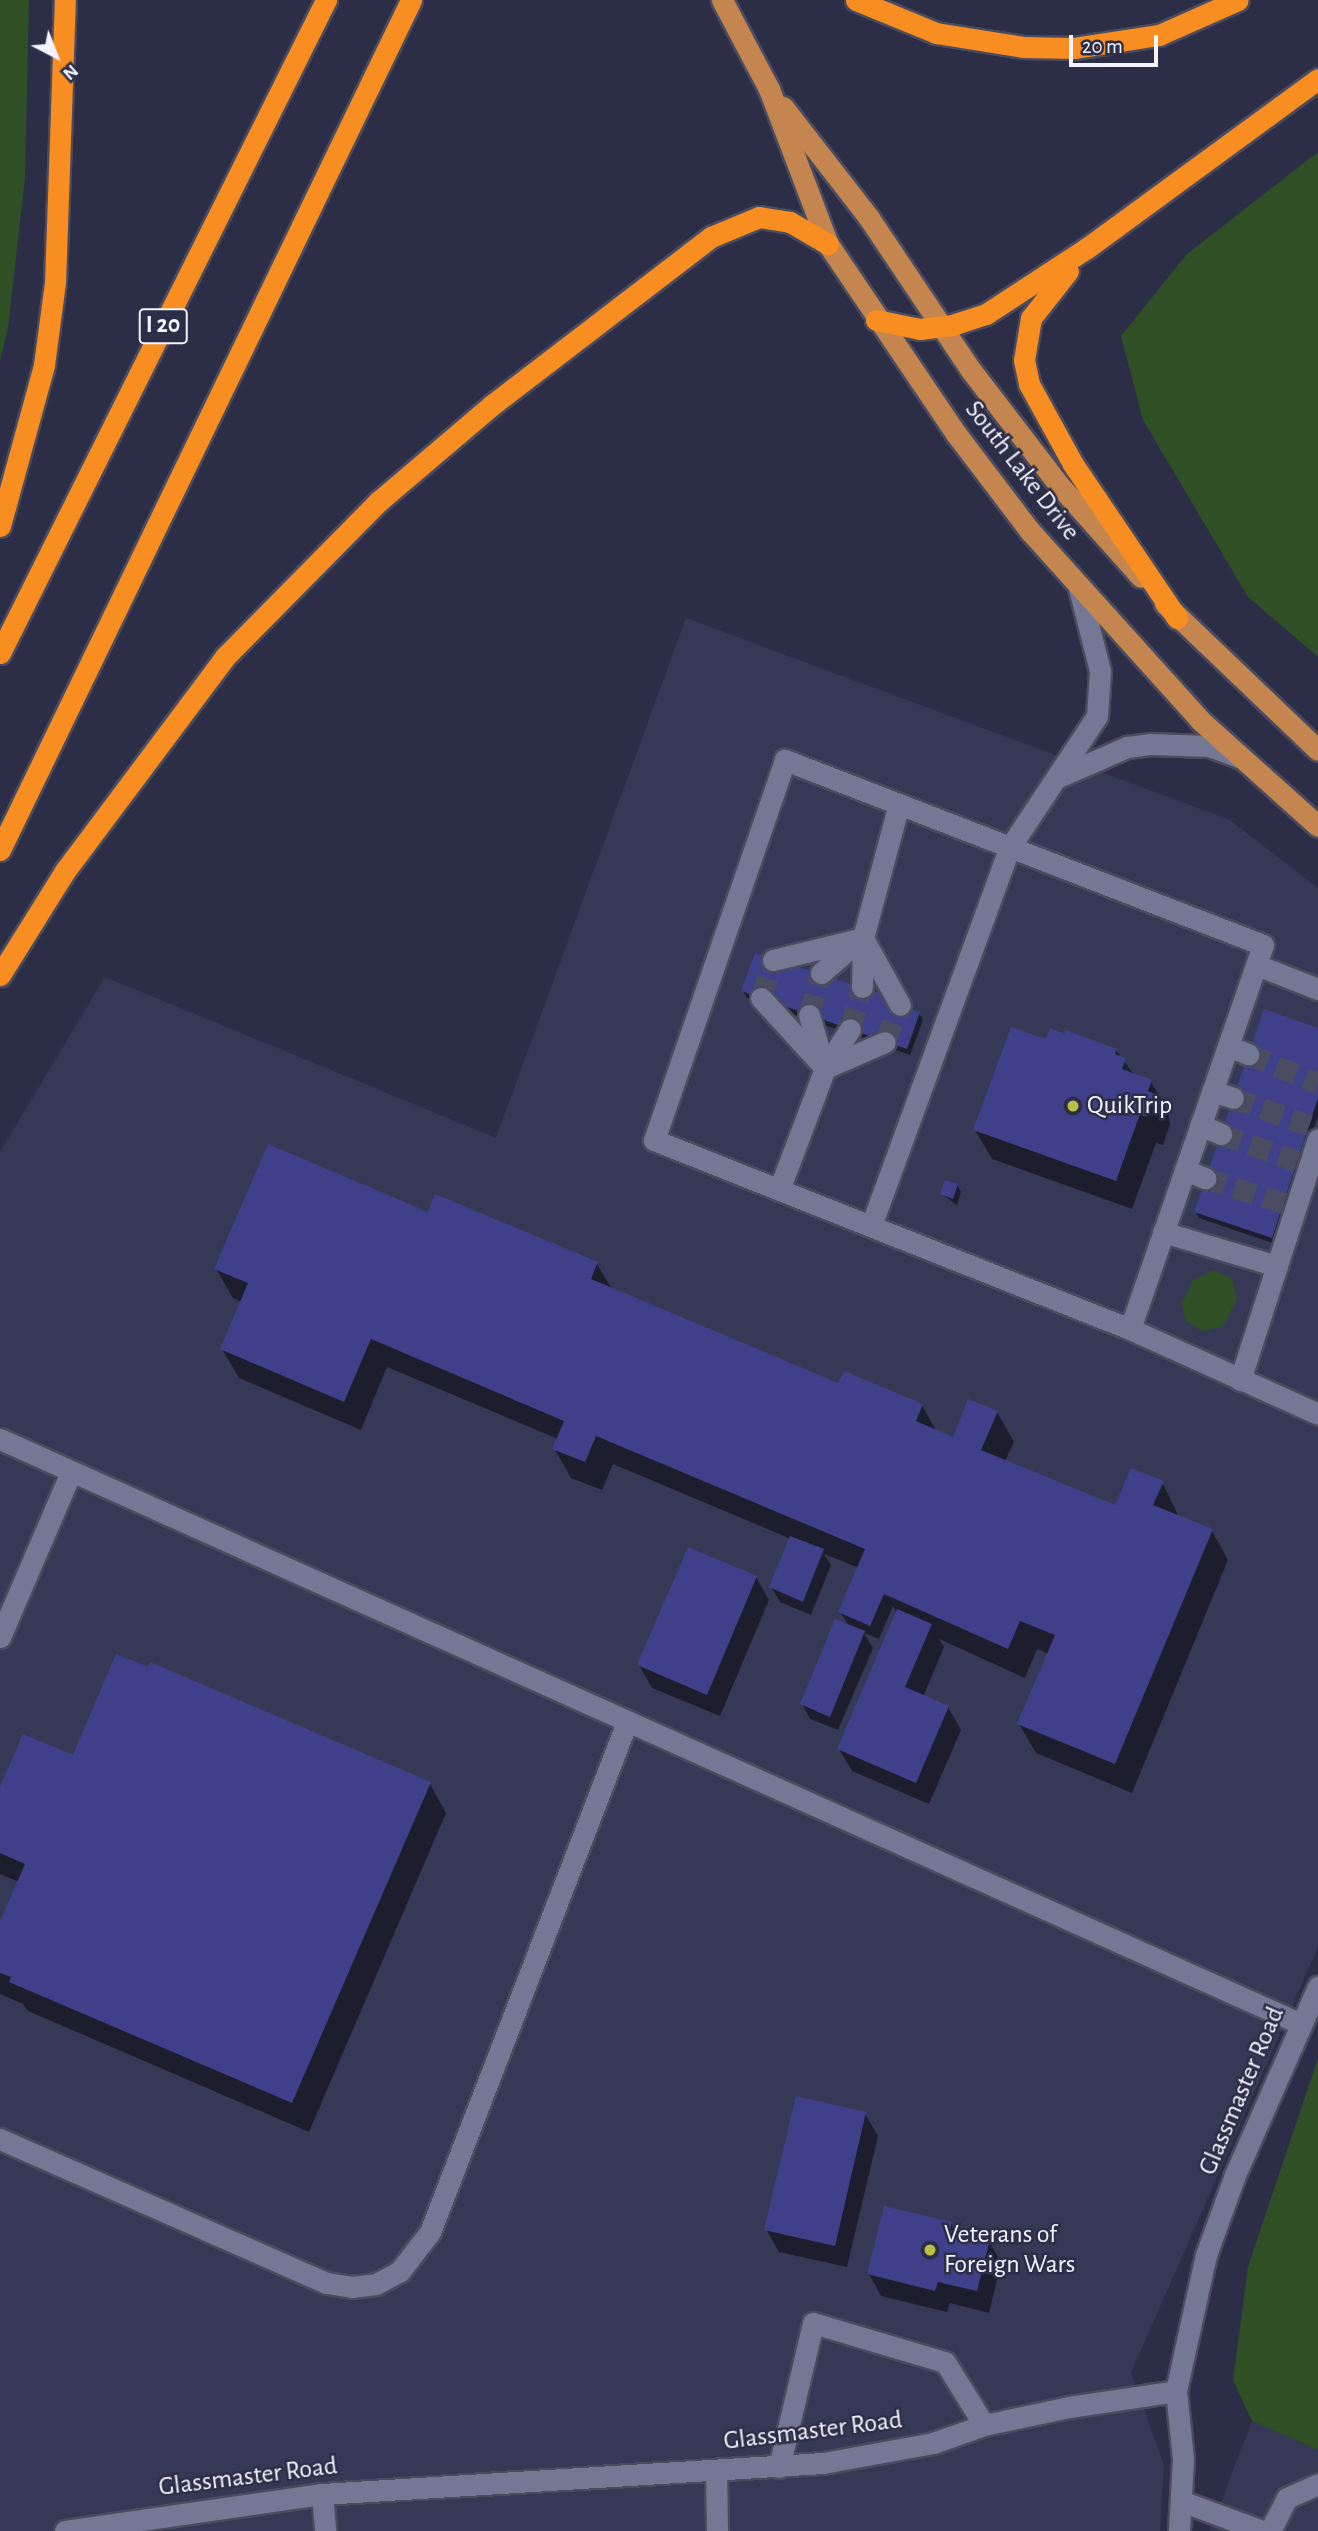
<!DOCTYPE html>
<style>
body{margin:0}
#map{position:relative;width:1318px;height:2531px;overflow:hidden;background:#2c2e47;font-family:"Alegreya Sans",sans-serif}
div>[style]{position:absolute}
.built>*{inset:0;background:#363956}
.green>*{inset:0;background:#2e5024}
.shadow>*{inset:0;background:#0007}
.building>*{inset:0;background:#3f4089}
.minor-tunnel>*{height:21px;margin-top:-10.5px;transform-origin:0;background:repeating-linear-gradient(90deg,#4a4c62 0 21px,transparent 0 31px)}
.roads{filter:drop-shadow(2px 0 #4a4b5e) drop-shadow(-2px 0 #4a4b5e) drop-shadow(0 2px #4a4b5e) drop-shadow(0 -2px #4a4b5e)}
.minor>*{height:21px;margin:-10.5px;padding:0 10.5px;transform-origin:10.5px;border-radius:10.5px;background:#757894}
.major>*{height:21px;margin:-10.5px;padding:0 10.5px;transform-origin:10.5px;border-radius:10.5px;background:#c4854f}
.highway>*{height:21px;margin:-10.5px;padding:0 10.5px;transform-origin:10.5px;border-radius:10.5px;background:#f88d21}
.dots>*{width:19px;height:19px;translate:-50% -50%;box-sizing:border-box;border:4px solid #2c2e47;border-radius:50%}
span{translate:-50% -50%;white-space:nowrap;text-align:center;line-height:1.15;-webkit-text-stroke:5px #2c2e47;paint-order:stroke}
.shield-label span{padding:2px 5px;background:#2c2e47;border:2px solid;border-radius:5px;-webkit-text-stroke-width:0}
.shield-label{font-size:24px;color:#f3f4fe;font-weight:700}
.street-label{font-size:26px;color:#f3f4fe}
.poi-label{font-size:26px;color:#f3f4fe}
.left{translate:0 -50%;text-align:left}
.north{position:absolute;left:21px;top:21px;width:70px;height:70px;-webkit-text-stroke:5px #2c2e47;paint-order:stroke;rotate:138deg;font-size:19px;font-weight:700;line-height:28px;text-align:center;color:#f3f4fe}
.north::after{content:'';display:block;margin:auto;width:24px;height:32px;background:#f3f4fe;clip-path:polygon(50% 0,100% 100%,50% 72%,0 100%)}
.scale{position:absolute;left:1069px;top:35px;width:89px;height:32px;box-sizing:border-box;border:4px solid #f3f4fe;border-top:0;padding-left:9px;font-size:21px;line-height:24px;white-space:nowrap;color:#f3f4fe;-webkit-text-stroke:5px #2c2e47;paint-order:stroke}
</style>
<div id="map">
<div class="built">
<i style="clip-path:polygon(686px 618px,1230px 820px,1318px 888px,1318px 1947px,1131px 2373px,1164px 2465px,1160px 2531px,0 2531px,0 1152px,105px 977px,496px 1138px)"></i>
<i style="clip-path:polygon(1252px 2421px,1318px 2450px,1318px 2531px,1210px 2531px)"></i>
</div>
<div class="green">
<i style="clip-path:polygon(0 0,29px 0,25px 178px,8px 328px,0 361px)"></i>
<i style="clip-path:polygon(1318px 152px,1318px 657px,1248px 597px,1143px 420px,1121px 336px,1187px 254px)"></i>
<i style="clip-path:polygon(1214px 1270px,1232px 1279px,1237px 1299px,1223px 1326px,1202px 1331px,1185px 1320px,1182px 1303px,1193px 1280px)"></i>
<i style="clip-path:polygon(1318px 2058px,1318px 2450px,1252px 2421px,1233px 2380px,1248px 2267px)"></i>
</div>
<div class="shadow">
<i style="clip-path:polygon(743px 991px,919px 1013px,923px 1020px,910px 1055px,747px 998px)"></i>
<i style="clip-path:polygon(1318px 1030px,1318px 1116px,1275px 1244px,1199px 1218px,1195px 1211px)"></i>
<i style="clip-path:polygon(1047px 1041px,1116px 1050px,1135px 1076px,1151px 1082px,1168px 1111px,1170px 1124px,1163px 1145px,1156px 1143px,1132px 1209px,992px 1159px,975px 1130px)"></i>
<i style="clip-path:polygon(957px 1185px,961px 1192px,957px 1205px,942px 1194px)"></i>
<i style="clip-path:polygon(429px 1214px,597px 1264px,612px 1289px,839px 1385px,922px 1405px,937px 1432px,953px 1439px,997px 1412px,1014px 1442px,1005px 1461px,1116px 1507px,1162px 1482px,1178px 1515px,1212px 1531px,1228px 1560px,1132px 1793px,1036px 1753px,1019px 1724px,1049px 1654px,1037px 1649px,1025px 1678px,939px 1639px,944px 1647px,923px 1697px,948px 1707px,961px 1730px,929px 1804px,852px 1771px,839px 1749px,897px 1613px,893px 1606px,879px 1639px,864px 1633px,873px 1648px,838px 1730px,810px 1719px,802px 1704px,849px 1626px,840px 1612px,859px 1568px,824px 1554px,831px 1565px,811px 1615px,780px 1602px,771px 1587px,791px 1539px,613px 1464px,602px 1490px,571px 1478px,554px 1448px,558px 1439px,387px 1367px,361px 1430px,239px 1378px,222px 1349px,242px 1302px,233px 1298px,216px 1269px)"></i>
<i style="clip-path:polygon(756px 1577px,769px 1600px,720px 1716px,652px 1688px,639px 1665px)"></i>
<i style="clip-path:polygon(74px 1757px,430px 1784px,446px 1813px,309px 2132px,28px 2011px,23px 2004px,0 1994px,0 1926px,19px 1882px,0 1874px,0 1791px)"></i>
<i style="clip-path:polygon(865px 2114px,878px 2136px,847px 2267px,779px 2252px,766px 2229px)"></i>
<i style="clip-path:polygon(951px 2223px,956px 2234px,989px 2241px,1001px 2263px,989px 2313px,950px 2303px,947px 2312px,881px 2296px,869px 2274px)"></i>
</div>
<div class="building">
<i style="clip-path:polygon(755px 953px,882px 994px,881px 998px,920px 1012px,907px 1049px,741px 991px)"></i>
<i style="clip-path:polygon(1264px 1009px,1318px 1028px,1318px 1098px,1272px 1238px,1194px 1212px)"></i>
<i style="clip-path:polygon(1011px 1027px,1046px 1039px,1050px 1028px,1064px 1034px,1066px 1030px,1117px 1049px,1115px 1054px,1126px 1058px,1122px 1069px,1152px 1080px,1148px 1091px,1155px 1094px,1146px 1117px,1140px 1114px,1116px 1181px,973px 1130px)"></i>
<i style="clip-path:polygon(268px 1144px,428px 1212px,435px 1194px,598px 1262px,591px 1279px,838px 1383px,844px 1371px,923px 1404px,916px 1421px,953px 1437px,968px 1399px,998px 1411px,981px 1450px,1115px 1505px,1131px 1468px,1164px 1481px,1153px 1505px,1213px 1529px,1115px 1764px,1017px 1724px,1055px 1635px,1020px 1621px,1008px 1649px,884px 1594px,870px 1626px,838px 1612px,865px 1549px,596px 1436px,585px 1462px,552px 1449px,564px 1421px,371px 1339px,344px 1402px,220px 1349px,248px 1283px,214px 1269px)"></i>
<i style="clip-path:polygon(945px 1180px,958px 1184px,953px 1199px,940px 1194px)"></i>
<i style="clip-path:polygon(790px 1536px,824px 1549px,803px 1602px,769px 1587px)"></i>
<i style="clip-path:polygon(688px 1547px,757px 1576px,707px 1695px,637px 1665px)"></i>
<i style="clip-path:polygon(897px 1609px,932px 1624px,905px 1687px,949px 1706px,916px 1783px,837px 1749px)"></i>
<i style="clip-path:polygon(835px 1619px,865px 1631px,830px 1717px,800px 1704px)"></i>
<i style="clip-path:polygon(116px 1654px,148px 1667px,150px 1662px,431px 1782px,292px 2103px,9px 1982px,11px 1977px,0 1973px,0 1921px,25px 1864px,0 1853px,0 1787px,23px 1734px,73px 1755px)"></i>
<i style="clip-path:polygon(796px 2096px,866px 2112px,835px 2246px,764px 2230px)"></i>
<i style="clip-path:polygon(884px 2206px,952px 2222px,950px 2230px,990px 2239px,977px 2291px,938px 2282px,935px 2291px,867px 2274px)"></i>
</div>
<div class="minor-tunnel">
<i style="left:761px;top:998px;width:40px;rotate:-72deg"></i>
<i style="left:809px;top:1015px;width:44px;rotate:-74.1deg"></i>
<i style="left:850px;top:1029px;width:44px;rotate:-74.1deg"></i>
<i style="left:885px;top:1042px;width:40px;rotate:-68deg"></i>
<i style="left:1248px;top:1054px;width:76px;rotate:22.5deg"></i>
<i style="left:1233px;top:1098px;width:81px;rotate:19.6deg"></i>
<i style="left:1221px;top:1134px;width:81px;rotate:19.6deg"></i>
<i style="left:1205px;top:1178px;width:83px;rotate:17.6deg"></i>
</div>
<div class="roads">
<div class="minor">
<i style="left:1058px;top:777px;width:75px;rotate:-23.5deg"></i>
<i style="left:1127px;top:747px;width:23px;rotate:-7deg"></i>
<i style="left:1150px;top:744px;width:59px;rotate:1.9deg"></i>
<i style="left:1209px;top:746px;width:33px;rotate:20deg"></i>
<i style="left:864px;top:940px;width:74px;rotate:61deg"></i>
<i style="left:773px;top:960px;width:93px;rotate:-13.7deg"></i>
<i style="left:1257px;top:965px;width:66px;rotate:21.5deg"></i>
<i style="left:821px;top:973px;width:49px;rotate:-40.9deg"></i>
<i style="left:862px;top:987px;width:49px;rotate:-88.8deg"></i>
<i style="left:863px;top:938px;width:139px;rotate:-75deg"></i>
<i style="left:761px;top:998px;width:95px;rotate:47.6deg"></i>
<i style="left:809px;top:1015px;width:50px;rotate:73.7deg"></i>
<i style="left:1228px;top:1046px;width:22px;rotate:22deg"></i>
<i style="left:825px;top:1068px;width:65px;rotate:-23.4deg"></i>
<i style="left:1212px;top:1091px;width:22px;rotate:18deg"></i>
<i style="left:1200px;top:1125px;width:23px;rotate:23deg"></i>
<i style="left:1185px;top:1170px;width:22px;rotate:22deg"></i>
<i style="left:779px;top:1190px;width:130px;rotate:-69.3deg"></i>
<i style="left:825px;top:1068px;width:46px;rotate:-57.3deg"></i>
<i style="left:871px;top:1226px;width:404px;rotate:-69.9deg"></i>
<i style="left:1010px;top:847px;width:157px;rotate:-56.4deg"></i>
<i style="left:1097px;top:716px;width:45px;rotate:-86.2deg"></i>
<i style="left:1100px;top:671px;width:86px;rotate:-104.2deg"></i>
<i style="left:1163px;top:1232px;width:119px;rotate:16.6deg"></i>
<i style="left:1130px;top:1329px;width:406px;rotate:-70.9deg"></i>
<i style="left:1263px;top:945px;width:513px;rotate:-158.84deg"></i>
<i style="left:785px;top:760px;width:402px;rotate:109deg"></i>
<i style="left:654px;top:1140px;width:512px;rotate:21.66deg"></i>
<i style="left:1130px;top:1329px;width:206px;rotate:24.3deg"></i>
<i style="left:1240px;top:1380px;width:253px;rotate:-72.1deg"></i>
<i style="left:0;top:1439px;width:1426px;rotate:24.21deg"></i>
<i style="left:0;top:1637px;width:180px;rotate:-66.7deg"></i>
<i style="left:0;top:2139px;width:357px;rotate:23.8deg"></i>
<i style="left:327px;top:2283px;width:25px;rotate:9deg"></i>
<i style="left:352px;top:2287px;width:24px;rotate:-7deg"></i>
<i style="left:376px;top:2284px;width:27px;rotate:-28deg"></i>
<i style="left:400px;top:2271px;width:49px;rotate:-52.4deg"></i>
<i style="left:430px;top:2232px;width:547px;rotate:-68.88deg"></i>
<i style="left:1176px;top:2391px;width:68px;rotate:84.1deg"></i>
<i style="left:1183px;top:2459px;width:72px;rotate:93.2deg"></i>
<i style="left:779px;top:2467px;width:148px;rotate:-76.7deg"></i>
<i style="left:813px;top:2323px;width:138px;rotate:16.5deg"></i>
<i style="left:945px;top:2362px;width:74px;rotate:58.2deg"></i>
<i style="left:716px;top:2471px;width:60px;rotate:89deg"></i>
<i style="left:322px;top:2494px;width:37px;rotate:85deg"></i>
<i style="left:1184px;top:2502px;width:83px;rotate:20.4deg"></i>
<i style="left:65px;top:2531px;width:260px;rotate:-8.2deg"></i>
<i style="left:322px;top:2494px;width:502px;rotate:-3.54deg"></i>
<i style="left:823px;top:2463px;width:112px;rotate:-10.3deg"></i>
<i style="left:933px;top:2443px;width:54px;rotate:-19.4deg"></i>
<i style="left:984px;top:2425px;width:87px;rotate:-12deg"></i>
<i style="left:1069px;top:2407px;width:108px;rotate:-8.5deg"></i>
<i style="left:1176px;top:2391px;width:139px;rotate:-77.6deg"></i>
<i style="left:1206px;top:2255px;width:85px;rotate:-70.1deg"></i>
<i style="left:1235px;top:2175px;width:206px;rotate:-66.2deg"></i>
<i style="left:1270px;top:2531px;width:37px;rotate:-63deg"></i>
<i style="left:1287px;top:2498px;width:34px;rotate:-24deg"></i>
</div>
<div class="major">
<i style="left:722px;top:0;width:101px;rotate:62.2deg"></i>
<i style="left:769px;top:89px;width:166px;rotate:69.2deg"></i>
<i style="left:828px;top:244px;width:230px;rotate:56deg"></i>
<i style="left:957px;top:435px;width:121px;rotate:52.8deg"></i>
<i style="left:1030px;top:531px;width:256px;rotate:48deg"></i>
<i style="left:1201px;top:721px;width:157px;rotate:41.9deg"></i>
<i style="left:783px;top:107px;width:140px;rotate:52.2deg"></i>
<i style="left:869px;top:218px;width:182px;rotate:56.2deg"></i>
<i style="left:970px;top:369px;width:146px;rotate:52.5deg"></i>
<i style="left:1059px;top:485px;width:123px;rotate:48.3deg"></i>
<i style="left:1165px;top:604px;width:211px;rotate:43.7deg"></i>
</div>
<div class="highway">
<i style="left:856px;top:0;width:87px;rotate:22.4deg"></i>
<i style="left:936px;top:33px;width:88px;rotate:9.1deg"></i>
<i style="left:1023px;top:47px;width:51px;rotate:1.1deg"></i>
<i style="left:1074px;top:48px;width:86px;rotate:-8.7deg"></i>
<i style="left:1159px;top:35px;width:86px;rotate:-23.9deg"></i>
<i style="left:1068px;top:271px;width:60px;rotate:128.2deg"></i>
<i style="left:1031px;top:318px;width:43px;rotate:99.5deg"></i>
<i style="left:1024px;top:360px;width:25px;rotate:78deg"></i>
<i style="left:1029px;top:384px;width:91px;rotate:61.2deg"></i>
<i style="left:1073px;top:464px;width:186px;rotate:56deg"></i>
<i style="left:876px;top:320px;width:45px;rotate:11.6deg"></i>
<i style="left:920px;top:329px;width:32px;rotate:-7deg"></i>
<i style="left:952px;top:325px;width:36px;rotate:-18deg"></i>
<i style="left:986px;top:314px;width:121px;rotate:-33.2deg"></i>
<i style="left:1087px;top:248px;width:286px;rotate:-36.2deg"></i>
<i style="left:0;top:526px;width:167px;rotate:-74.7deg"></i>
<i style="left:44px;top:365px;width:83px;rotate:-82.4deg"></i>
<i style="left:55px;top:283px;width:283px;rotate:-88deg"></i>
<i style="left:0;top:653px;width:730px;rotate:-63.47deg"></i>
<i style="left:0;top:850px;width:944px;rotate:-64.19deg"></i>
<i style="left:0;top:975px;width:123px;rotate:-58deg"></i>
<i style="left:65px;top:871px;width:267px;rotate:-53.2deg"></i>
<i style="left:225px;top:657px;width:218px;rotate:-45.4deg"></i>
<i style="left:378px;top:502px;width:150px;rotate:-40.4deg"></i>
<i style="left:492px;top:405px;width:276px;rotate:-37.5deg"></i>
<i style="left:711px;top:237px;width:52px;rotate:-22.6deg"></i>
<i style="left:759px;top:217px;width:31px;rotate:9deg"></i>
<i style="left:790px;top:222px;width:44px;rotate:30.1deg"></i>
</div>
</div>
<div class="dots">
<i style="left:1073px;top:1106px;background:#bac046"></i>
<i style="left:930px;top:2250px;background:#bac046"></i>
</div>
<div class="shield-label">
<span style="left:163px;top:326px">I 20</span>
</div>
<div class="street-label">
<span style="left:1022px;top:471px;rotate:52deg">South Lake Drive</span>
<span style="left:1242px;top:2091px;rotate:-67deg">Glassmaster Road</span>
<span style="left:813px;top:2431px;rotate:-7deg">Glassmaster Road</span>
<span style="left:248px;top:2477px;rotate:-7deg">Glassmaster Road</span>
</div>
<div class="poi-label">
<span class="left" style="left:1087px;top:1106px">QuikTrip</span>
<span class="left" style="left:944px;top:2250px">Veterans of<br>Foreign Wars</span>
</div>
<div class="north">N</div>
<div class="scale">20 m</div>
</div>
